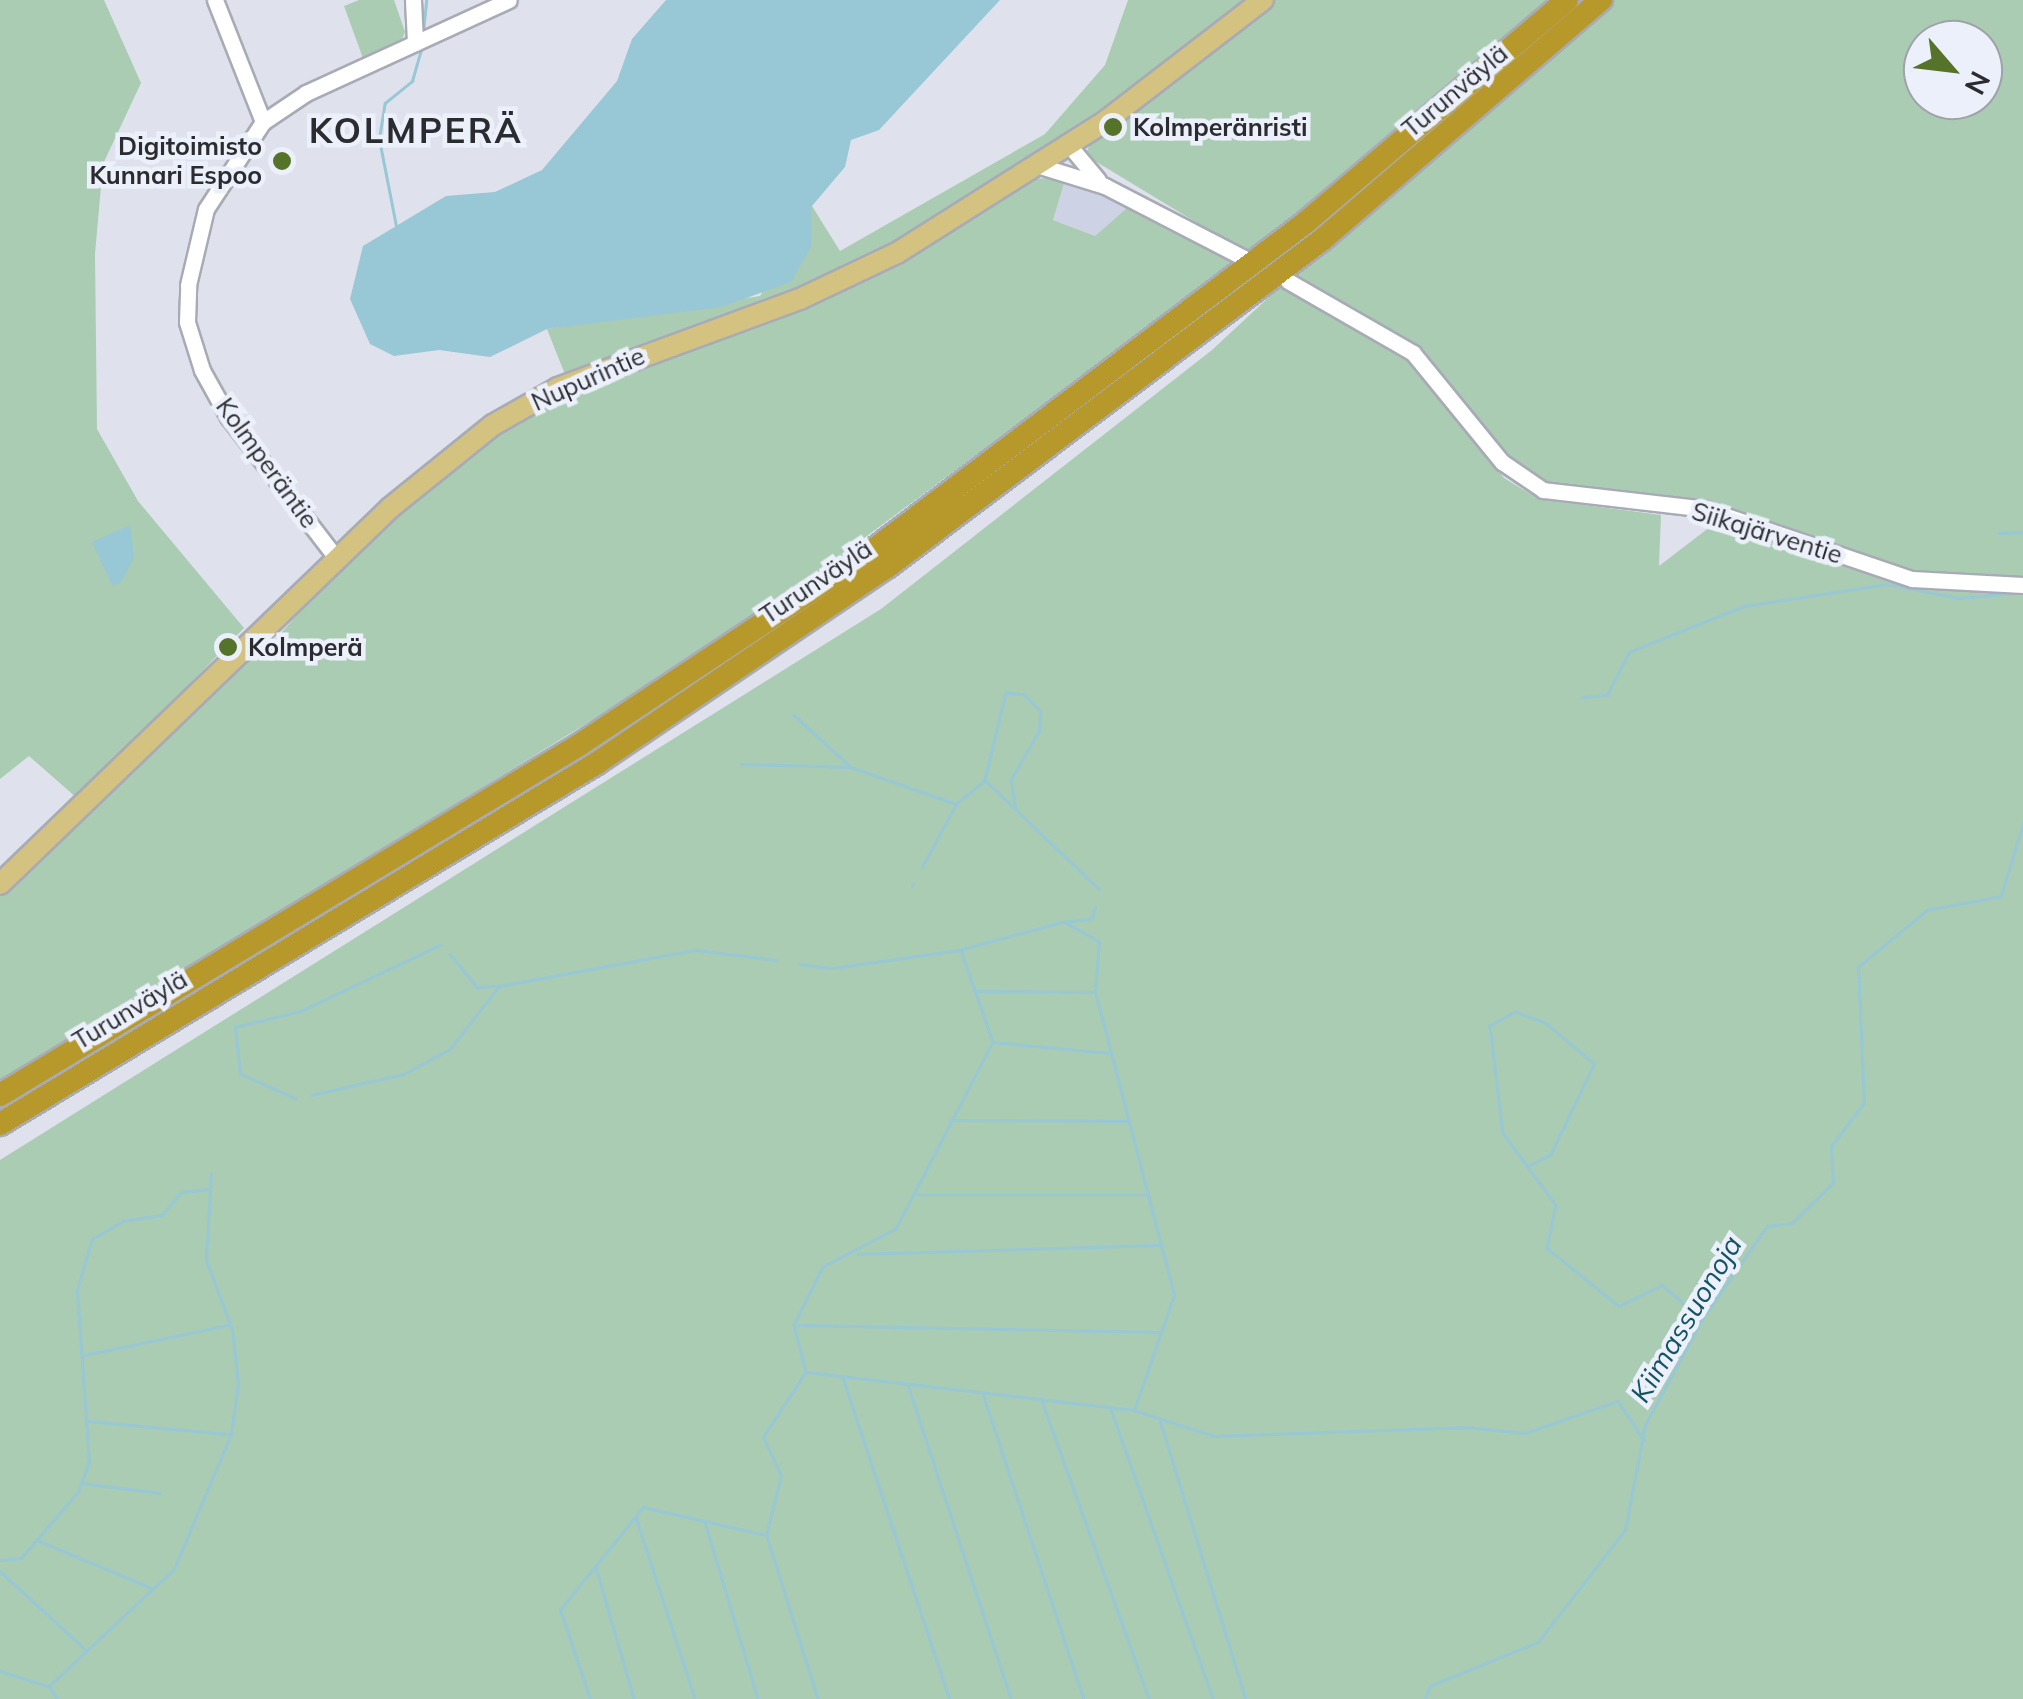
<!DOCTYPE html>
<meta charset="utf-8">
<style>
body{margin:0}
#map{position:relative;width:2023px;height:1699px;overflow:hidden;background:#dfe2ed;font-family:Mulish,sans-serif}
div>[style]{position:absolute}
.built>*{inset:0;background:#cdd3e4}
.green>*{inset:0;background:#aaccb3}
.water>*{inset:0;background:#98c7d5}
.stream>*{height:2.5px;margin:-1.25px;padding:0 1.25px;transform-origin:1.25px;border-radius:1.25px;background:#98c7d5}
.roads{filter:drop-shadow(2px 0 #a8abb5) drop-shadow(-2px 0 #a8abb5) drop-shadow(0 2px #a8abb5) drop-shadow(0 -2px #a8abb5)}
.minor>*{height:15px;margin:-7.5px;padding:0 7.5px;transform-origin:7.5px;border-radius:7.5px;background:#fff}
.major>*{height:20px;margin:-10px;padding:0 10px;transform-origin:10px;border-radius:10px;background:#d4c280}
.highway>*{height:22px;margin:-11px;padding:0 11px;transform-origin:11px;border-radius:11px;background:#b7992b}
.dots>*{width:28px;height:28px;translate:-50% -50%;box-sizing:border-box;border:5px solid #ecf0fa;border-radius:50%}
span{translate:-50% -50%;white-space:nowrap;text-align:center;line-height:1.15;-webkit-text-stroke:9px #ecf0fa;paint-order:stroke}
.street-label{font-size:25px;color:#2b2c30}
.poi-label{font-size:25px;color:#2b2c30;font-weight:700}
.left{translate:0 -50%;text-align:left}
.right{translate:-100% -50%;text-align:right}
.water-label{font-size:28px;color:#145463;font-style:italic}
.district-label{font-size:35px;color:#2b2c30;font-weight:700;letter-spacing:2.5px}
.north{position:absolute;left:1903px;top:20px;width:100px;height:100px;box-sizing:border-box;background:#ecf0fa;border:2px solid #9fa2a9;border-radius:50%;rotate:118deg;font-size:28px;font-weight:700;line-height:40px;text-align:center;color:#2b2c30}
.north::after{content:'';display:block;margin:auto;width:35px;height:45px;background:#557329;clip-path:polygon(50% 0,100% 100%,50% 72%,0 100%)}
</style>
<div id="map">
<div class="built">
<i style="clip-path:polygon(1066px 177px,1083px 183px,1127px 208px,1095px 236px,1053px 220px)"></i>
</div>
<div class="green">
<i style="clip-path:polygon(0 0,104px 0,141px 83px,103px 164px,95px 254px,97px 429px,138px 501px,244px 628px,78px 799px,29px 756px,0 779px)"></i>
<i style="clip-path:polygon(359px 0,394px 0,405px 32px,399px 46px,364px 61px,344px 6px)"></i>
<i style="clip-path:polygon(1128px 0,1253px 0,1140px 88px,943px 219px,804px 290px,566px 377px,547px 329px,760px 296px,811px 220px,812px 206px,840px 251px,1045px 134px,1105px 65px)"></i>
<i style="clip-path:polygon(1273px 0,1551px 0,1250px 255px,1085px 155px,1091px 142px)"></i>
<i style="clip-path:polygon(evenodd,1615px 0,2023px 0,2023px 579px,1905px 570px,1714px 504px,1539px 481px,1511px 462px,1427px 356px,1292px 278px,1615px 0,1923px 40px,1983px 40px,1983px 100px,1923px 100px,1923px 40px)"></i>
<i style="clip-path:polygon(1066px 177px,1053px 220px,1095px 236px,1127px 208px,1239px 261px,745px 626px,0 1084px,0 891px,207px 692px,270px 645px,356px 550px,448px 469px,533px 409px,818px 297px,1031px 179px)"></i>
<i style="clip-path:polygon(1281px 286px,1393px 345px,1445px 398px,1504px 478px,1539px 499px,1661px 515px,1659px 566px,1719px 520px,1916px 588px,2023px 594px,2023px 1699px,0 1699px,0 1160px,881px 609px,1212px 350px)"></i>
</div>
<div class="water">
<i style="clip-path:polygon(666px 0,1000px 0,879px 130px,851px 140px,845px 167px,812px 206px,811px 247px,791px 282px,721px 307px,547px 329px,490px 357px,439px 350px,394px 356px,370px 344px,350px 299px,363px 246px,446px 196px,495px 192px,542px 170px,617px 81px,632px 39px)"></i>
<i style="clip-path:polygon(130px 525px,134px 558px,120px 584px,112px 585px,92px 542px)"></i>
</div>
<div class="stream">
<i style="left:423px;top:31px;width:31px;rotate:-84deg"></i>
<i style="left:396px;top:226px;width:89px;rotate:-101.1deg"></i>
<i style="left:379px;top:139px;width:36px;rotate:-81deg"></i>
<i style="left:385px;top:103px;width:35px;rotate:-39deg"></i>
<i style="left:412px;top:81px;width:33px;rotate:-74deg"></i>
<i style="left:1999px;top:533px;width:24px;rotate:-2deg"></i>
<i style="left:1582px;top:697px;width:25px;rotate:-5deg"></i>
<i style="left:1607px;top:695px;width:48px;rotate:-62.9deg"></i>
<i style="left:1629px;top:652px;width:124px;rotate:-21.8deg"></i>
<i style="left:1744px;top:606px;width:145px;rotate:-8.7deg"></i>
<i style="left:1887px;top:584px;width:73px;rotate:11deg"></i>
<i style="left:1959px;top:598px;width:64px;rotate:-5.4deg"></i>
<i style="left:794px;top:715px;width:77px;rotate:42.4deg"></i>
<i style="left:851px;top:767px;width:111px;rotate:19.4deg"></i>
<i style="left:741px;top:764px;width:109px;rotate:1.6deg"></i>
<i style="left:1015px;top:808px;width:29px;rotate:-98deg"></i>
<i style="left:1011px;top:779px;width:56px;rotate:-59.7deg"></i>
<i style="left:1039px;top:731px;width:20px;rotate:-87deg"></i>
<i style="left:1040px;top:711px;width:23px;rotate:-135deg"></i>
<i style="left:1024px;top:695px;width:18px;rotate:-174deg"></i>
<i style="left:1006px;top:693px;width:89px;rotate:103.6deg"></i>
<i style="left:985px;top:780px;width:158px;rotate:43.7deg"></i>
<i style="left:922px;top:867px;width:72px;rotate:-61.6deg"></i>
<i style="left:956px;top:804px;width:36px;rotate:-39deg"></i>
<i style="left:912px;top:886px;width:2px;rotate:-63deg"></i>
<i style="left:1065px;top:922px;width:27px;rotate:-8deg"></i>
<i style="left:1092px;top:918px;width:11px;rotate:-75deg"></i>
<i style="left:450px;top:954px;width:43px;rotate:50.7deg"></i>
<i style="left:477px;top:987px;width:21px;rotate:-3deg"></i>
<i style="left:799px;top:964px;width:34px;rotate:7deg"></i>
<i style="left:833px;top:968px;width:127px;rotate:-8.1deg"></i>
<i style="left:976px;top:991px;width:117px;rotate:0.5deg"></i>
<i style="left:993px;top:1042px;width:117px;rotate:5.4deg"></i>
<i style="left:311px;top:1095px;width:95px;rotate:-12.7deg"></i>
<i style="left:404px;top:1074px;width:52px;rotate:-28.5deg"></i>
<i style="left:450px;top:1049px;width:80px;rotate:-52.1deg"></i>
<i style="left:499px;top:986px;width:200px;rotate:-10.4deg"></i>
<i style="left:696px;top:950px;width:81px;rotate:7.1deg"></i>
<i style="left:296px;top:1099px;width:61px;rotate:-155.9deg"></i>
<i style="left:240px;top:1074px;width:47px;rotate:-96.1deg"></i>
<i style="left:235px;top:1027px;width:68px;rotate:-13.6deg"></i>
<i style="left:301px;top:1011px;width:154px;rotate:-25.4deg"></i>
<i style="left:950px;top:1120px;width:177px;rotate:0.3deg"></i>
<i style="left:1528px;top:1166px;width:25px;rotate:-27deg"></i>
<i style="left:1550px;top:1155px;width:101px;rotate:-64.2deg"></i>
<i style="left:1594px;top:1064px;width:64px;rotate:-140.1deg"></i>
<i style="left:1545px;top:1023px;width:32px;rotate:-160deg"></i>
<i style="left:1515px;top:1012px;width:29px;rotate:151deg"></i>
<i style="left:1490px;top:1026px;width:108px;rotate:83.1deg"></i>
<i style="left:1503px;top:1133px;width:89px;rotate:53.6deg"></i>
<i style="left:1556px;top:1205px;width:44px;rotate:101.8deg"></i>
<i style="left:1547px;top:1248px;width:92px;rotate:38.9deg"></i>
<i style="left:1619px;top:1306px;width:48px;rotate:-26deg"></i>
<i style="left:1662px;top:1285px;width:51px;rotate:40.2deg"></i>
<i style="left:914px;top:1195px;width:232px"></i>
<i style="left:858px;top:1254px;width:301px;rotate:-1.7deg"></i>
<i style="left:798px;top:1325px;width:362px;rotate:1.1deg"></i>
<i style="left:85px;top:1355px;width:147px;rotate:-11.8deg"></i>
<i style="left:843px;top:1378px;width:338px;rotate:71.6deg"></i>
<i style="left:908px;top:1385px;width:330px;rotate:71.8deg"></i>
<i style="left:983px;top:1394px;width:321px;rotate:71.7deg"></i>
<i style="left:1042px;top:1401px;width:317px;rotate:70.2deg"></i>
<i style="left:1111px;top:1409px;width:307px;rotate:70.6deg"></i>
<i style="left:1134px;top:1410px;width:122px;rotate:-70.8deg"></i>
<i style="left:1174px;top:1295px;width:313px;rotate:-104.6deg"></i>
<i style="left:1095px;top:992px;width:50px;rotate:-85.4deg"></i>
<i style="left:1099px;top:942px;width:40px;rotate:-150.3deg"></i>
<i style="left:1064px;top:922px;width:107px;rotate:164.8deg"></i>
<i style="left:961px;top:950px;width:97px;rotate:70.8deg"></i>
<i style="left:993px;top:1042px;width:211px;rotate:117.4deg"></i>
<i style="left:896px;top:1229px;width:82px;rotate:152.5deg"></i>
<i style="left:823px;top:1267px;width:65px;rotate:116.6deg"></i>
<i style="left:794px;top:1325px;width:49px;rotate:75.7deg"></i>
<i style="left:806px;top:1372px;width:330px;rotate:6.6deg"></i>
<i style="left:1134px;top:1410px;width:84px;rotate:18deg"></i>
<i style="left:1214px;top:1436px;width:252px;rotate:-2deg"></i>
<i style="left:1466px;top:1427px;width:59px;rotate:5.8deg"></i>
<i style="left:1525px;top:1433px;width:98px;rotate:-19deg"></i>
<i style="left:1618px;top:1401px;width:47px;rotate:56.3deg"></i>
<i style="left:1160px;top:1420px;width:292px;rotate:72.9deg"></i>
<i style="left:88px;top:1421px;width:142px;rotate:5.3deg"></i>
<i style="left:81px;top:1483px;width:79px;rotate:7.3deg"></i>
<i style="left:636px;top:1517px;width:191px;rotate:72deg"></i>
<i style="left:705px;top:1522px;width:185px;rotate:73.3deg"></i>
<i style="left:767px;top:1536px;width:171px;rotate:72.6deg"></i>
<i style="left:39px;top:1541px;width:122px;rotate:22.6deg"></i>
<i style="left:0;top:1560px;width:21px;rotate:-5deg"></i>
<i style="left:21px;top:1558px;width:87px;rotate:-49.2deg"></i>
<i style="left:78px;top:1492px;width:32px;rotate:-70deg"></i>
<i style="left:89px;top:1462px;width:172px;rotate:-94deg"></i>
<i style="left:77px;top:1290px;width:53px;rotate:-73.6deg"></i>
<i style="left:92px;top:1239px;width:36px;rotate:-30deg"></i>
<i style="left:123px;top:1221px;width:39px;rotate:-9deg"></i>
<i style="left:162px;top:1215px;width:30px;rotate:-50deg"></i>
<i style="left:181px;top:1192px;width:28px;rotate:-6deg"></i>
<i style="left:596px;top:1567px;width:137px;rotate:73.9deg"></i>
<i style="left:0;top:1571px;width:117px;rotate:42.6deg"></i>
<i style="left:0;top:1671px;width:49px;rotate:17.7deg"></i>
<i style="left:57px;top:1699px;width:15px;rotate:-122deg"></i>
<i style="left:49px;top:1686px;width:171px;rotate:-43.1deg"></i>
<i style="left:174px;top:1569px;width:147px;rotate:-67.1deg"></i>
<i style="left:231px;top:1434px;width:50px;rotate:-82deg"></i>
<i style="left:238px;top:1384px;width:54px;rotate:-96.3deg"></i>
<i style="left:232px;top:1330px;width:75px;rotate:-110.4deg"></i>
<i style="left:206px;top:1260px;width:86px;rotate:-86.7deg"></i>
<i style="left:590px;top:1699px;width:94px;rotate:-108.6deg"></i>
<i style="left:560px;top:1610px;width:132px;rotate:-51.1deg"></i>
<i style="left:643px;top:1507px;width:126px;rotate:12.8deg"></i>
<i style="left:766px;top:1535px;width:61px;rotate:-75.7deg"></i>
<i style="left:781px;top:1476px;width:43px;rotate:-114.8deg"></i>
<i style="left:763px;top:1437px;width:77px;rotate:-56.7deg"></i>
<i style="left:1425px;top:1699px;width:14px;rotate:-69deg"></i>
<i style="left:1430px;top:1686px;width:117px;rotate:-22.2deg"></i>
<i style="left:1538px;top:1642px;width:142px;rotate:-52.2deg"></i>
<i style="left:1625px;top:1530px;width:107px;rotate:-79.2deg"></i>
<i style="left:1645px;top:1425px;width:120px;rotate:-61.7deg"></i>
<i style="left:1702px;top:1319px;width:113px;rotate:-55deg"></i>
<i style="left:1767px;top:1226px;width:25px;rotate:-7deg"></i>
<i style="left:1792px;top:1223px;width:57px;rotate:-44.3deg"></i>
<i style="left:1833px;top:1183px;width:37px;rotate:-93deg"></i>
<i style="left:1831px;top:1146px;width:54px;rotate:-52.5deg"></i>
<i style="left:1864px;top:1103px;width:136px;rotate:-92.5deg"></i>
<i style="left:1858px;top:967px;width:89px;rotate:-39.6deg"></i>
<i style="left:1927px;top:910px;width:75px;rotate:-10.7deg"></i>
<i style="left:2001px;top:896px;width:76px;rotate:-73.2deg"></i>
</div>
<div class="roads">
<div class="minor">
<i style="left:215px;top:0;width:131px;rotate:68.5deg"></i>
<i style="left:413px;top:0;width:43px;rotate:87.3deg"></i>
<i style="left:1068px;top:144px;width:47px;rotate:50.2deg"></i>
<i style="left:1037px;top:165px;width:71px;rotate:17.2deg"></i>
<i style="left:1105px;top:186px;width:157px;rotate:27.4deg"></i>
<i style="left:1288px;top:281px;width:144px;rotate:29.9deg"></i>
<i style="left:1413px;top:353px;width:141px;rotate:50.8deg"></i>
<i style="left:1502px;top:462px;width:50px;rotate:34.3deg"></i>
<i style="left:1543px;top:490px;width:164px;rotate:6.6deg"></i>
<i style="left:1706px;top:509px;width:218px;rotate:18.8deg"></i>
<i style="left:1912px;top:579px;width:111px;rotate:3.1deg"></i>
<i style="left:337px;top:559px;width:179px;rotate:-127.5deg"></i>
<i style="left:228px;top:417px;width:54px;rotate:-119deg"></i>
<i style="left:202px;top:370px;width:50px;rotate:-107.4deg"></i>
<i style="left:187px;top:322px;width:37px;rotate:-88deg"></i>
<i style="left:188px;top:285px;width:78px;rotate:-76.7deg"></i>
<i style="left:206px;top:209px;width:104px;rotate:-56.8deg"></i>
<i style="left:263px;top:122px;width:52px;rotate:-34deg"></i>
<i style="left:306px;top:93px;width:223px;rotate:-24.6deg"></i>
</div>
<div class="major">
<i style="left:0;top:884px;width:542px;rotate:-43.95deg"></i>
<i style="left:390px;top:508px;width:132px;rotate:-38.9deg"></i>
<i style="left:493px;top:425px;width:75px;rotate:-29.6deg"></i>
<i style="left:558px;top:388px;width:258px;rotate:-20.2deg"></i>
<i style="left:800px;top:299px;width:107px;rotate:-25.4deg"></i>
<i style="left:897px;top:253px;width:249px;rotate:-32.3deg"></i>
<i style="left:1107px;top:120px;width:197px;rotate:-37.6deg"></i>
</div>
<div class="highway">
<i style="left:0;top:1095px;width:677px;rotate:-31.15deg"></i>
<i style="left:579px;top:745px;width:351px;rotate:-33.5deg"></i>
<i style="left:872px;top:551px;width:543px;rotate:-37.14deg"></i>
<i style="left:1305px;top:223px;width:344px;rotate:-40.4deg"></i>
<i style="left:0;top:1124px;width:698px;rotate:-31.16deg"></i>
<i style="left:597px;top:763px;width:350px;rotate:-34.1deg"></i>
<i style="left:887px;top:567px;width:546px;rotate:-36.95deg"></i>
<i style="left:1323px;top:239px;width:367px;rotate:-40.7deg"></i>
</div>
</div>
<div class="dots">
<i style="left:1113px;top:127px;background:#557329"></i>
<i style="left:282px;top:161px;background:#557329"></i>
<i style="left:228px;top:647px;background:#557329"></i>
</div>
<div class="street-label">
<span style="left:1455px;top:91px;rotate:-40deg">Turunväylä</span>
<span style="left:588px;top:379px;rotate:-24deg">Nupurintie</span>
<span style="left:267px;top:463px;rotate:54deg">Kolmperäntie</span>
<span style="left:1767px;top:533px;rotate:17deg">Siikajärventie</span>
<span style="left:816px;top:582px;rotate:-34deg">Turunväylä</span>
<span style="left:130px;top:1010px;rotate:-31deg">Turunväylä</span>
</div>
<div class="poi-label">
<span class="left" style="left:1133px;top:127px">Kolmperänristi</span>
<span class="right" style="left:262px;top:161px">Digitoimisto<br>Kunnari Espoo</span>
<span class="left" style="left:248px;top:647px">Kolmperä</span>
</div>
<div class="water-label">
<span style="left:1686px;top:1319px;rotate:-59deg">Kiimassuonoja</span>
</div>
<div class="district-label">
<span style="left:416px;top:130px">KOLMPERÄ</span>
</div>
<div class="north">N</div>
</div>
